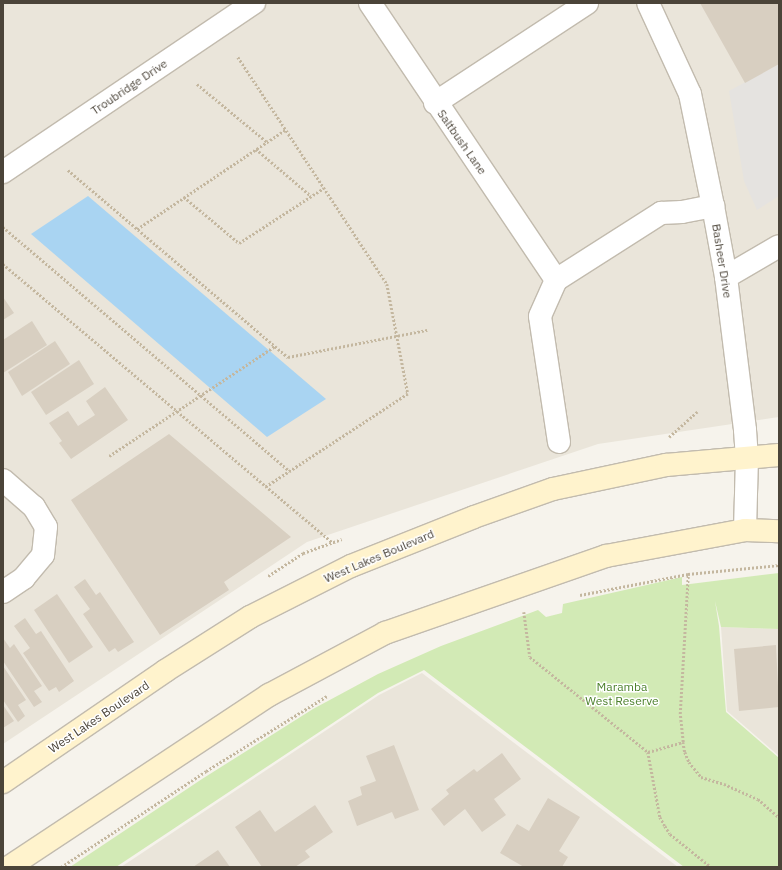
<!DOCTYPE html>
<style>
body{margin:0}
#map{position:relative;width:782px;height:870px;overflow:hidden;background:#f6f3ec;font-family:"IBM Plex Sans",sans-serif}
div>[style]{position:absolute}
.residential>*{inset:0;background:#eae5da}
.green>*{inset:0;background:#d2eab5}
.parking>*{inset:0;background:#e5e3e0}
.water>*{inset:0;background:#a9d4f2}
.building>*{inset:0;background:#d8cfc1}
.path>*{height:2.5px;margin-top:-1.25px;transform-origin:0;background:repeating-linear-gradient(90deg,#c4b79f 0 2px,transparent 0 4px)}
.roads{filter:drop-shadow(1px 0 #c2bbae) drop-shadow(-1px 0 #c2bbae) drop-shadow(0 1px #c2bbae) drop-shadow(0 -1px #c2bbae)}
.street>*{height:22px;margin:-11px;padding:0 11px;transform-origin:11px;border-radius:11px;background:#fff}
.secondary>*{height:22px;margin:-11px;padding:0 11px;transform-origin:11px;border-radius:11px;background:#fff3cd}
span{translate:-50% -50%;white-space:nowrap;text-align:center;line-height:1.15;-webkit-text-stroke:3px #fff;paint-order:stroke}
.street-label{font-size:12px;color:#4b4439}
.park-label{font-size:12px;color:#4a7f2a}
.frame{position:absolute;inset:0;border:4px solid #4b4439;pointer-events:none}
</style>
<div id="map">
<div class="residential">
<i style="clip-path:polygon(3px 3px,779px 3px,779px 417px,598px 444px,307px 542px,3px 744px)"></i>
<i style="clip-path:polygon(721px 627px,779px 629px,779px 756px,727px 711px)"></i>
<i style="clip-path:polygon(422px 673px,678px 867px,121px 867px,379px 695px)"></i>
</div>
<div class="green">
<i style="clip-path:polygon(779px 573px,779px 629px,721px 627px,715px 601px,719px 626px,726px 712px,779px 758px,779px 867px,684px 867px,424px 670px,378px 693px,116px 867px,70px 867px,202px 779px,313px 709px,378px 674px,441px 646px,538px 610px,546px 617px,562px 613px,563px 604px,682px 577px,682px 585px)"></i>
</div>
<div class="parking">
<i style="clip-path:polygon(779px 64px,779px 196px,757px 210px,744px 181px,729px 91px)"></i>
</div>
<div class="water">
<i style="clip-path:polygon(88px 196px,326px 399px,267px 437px,31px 234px)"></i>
</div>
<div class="building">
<i style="clip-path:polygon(700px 3px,779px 3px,779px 64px,745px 83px)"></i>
<i style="clip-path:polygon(3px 297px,14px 313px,3px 320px)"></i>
<i style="clip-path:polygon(32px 321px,47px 345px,3px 373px,3px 340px)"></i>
<i style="clip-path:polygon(55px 341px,70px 364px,22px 396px,8px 372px)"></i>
<i style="clip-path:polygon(79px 360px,94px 384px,46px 415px,31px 392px)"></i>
<i style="clip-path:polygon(105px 387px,128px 420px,71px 459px,59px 443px,62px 441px,49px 423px,68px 411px,78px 426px,95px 415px,86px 401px)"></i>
<i style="clip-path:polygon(169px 434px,291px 537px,224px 582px,229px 590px,160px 635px,71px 500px)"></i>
<i style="clip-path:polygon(85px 579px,96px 595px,100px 592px,134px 642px,118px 652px,115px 648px,109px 652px,83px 614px,90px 609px,74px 587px)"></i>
<i style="clip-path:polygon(57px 594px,93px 647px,69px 663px,34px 610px)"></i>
<i style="clip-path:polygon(25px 618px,36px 634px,41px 631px,74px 681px,59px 692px,56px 687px,49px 691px,23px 653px,30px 648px,14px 626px)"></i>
<i style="clip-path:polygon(3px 638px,10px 648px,14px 644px,42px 686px,34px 691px,42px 702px,34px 707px,3px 661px)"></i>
<i style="clip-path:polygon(776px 645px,779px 707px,739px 711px,734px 649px)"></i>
<i style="clip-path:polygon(3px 666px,26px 700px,18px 705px,25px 716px,18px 722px,3px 700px)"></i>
<i style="clip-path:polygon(3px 705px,14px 721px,3px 728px)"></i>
<i style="clip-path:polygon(394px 745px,419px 810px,395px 819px,392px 812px,357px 826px,348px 801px,362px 795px,360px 787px,376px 781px,366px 756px)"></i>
<i style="clip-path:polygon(502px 753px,521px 779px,494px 799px,506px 815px,482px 832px,465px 809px,444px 826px,431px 809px,449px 794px,446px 790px,474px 769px,477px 772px)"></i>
<i style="clip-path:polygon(548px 798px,580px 817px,559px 851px,568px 857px,562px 867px,524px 867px,500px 853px,517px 824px,529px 831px)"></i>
<i style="clip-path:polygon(315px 805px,333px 832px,305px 851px,310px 857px,295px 867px,262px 867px,235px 827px,260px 810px,275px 832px)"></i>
<i style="clip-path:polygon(218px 850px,230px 867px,193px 867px)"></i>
</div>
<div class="path">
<i style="left:238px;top:57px;width:272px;rotate:56.7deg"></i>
<i style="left:387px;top:284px;width:112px;rotate:79.2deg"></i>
<i style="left:408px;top:394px;width:170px;rotate:146.8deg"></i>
<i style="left:197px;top:84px;width:91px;rotate:39.6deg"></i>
<i style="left:256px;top:149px;width:72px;rotate:40.5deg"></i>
<i style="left:68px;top:170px;width:289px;rotate:40.4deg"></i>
<i style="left:288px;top:357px;width:142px;rotate:-11deg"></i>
<i style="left:184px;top:197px;width:72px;rotate:39.9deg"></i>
<i style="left:239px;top:243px;width:101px;rotate:-32.9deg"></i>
<i style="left:3px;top:227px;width:377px;rotate:40.4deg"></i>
<i style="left:137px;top:229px;width:178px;rotate:-33.8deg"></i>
<i style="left:3px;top:264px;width:431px;rotate:40.2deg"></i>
<i style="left:669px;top:437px;width:38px;rotate:-42deg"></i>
<i style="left:109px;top:456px;width:199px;rotate:-33.5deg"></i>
<i style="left:268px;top:576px;width:42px;rotate:-33.3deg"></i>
<i style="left:303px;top:553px;width:41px;rotate:-19.7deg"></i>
<i style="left:580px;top:595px;width:110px;rotate:-11deg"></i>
<i style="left:688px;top:574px;width:91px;rotate:-5.6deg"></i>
<i style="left:524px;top:612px;width:45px;rotate:82.4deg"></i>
<i style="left:530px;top:657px;width:151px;rotate:38.8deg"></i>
<i style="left:648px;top:752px;width:66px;rotate:79.5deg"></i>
<i style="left:660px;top:817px;width:10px;rotate:61deg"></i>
<i style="left:665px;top:826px;width:9px;rotate:58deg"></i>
<i style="left:670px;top:834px;width:53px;rotate:38.8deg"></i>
<i style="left:683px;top:742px;width:10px;rotate:79deg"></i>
<i style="left:685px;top:752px;width:11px;rotate:68deg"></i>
<i style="left:689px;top:762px;width:19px;rotate:51deg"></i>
<i style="left:701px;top:777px;width:24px;rotate:17deg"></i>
<i style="left:724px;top:784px;width:37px;rotate:24deg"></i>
<i style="left:758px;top:799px;width:28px;rotate:41deg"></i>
<i style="left:648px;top:752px;width:36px;rotate:-16deg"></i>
<i style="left:683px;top:742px;width:28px;rotate:-96deg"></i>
<i style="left:680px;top:714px;width:140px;rotate:-86.7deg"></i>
<i style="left:61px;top:867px;width:174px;rotate:-33.5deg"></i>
<i style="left:206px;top:771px;width:142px;rotate:-31.8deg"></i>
</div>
<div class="roads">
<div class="street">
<i style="left:370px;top:3px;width:334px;rotate:56.1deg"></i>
<i style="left:648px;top:3px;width:100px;rotate:65.2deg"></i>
<i style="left:690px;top:94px;width:114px;rotate:78.4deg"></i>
<i style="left:713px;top:206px;width:72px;rotate:79.6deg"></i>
<i style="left:726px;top:277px;width:154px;rotate:82.9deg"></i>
<i style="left:745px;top:430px;width:28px;rotate:86deg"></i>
<i style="left:747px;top:458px;width:72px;rotate:91.6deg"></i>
<i style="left:435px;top:103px;width:182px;rotate:-33.3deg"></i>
<i style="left:3px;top:172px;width:303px;rotate:-34deg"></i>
<i style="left:726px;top:277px;width:61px;rotate:-30.3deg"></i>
<i style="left:559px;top:442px;width:127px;rotate:-98.6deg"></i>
<i style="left:540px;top:316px;width:39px;rotate:-66deg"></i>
<i style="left:556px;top:280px;width:125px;rotate:-32.5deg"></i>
<i style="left:661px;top:213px;width:21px;rotate:-3deg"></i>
<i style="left:682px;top:212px;width:32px;rotate:-11deg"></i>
<i style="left:3px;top:480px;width:41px;rotate:41.1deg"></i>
<i style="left:34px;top:507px;width:23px;rotate:59deg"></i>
<i style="left:46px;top:527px;width:28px;rotate:96deg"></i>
<i style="left:43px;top:555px;width:30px;rotate:130deg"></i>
<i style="left:24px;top:578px;width:25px;rotate:146deg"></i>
</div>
<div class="secondary">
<i style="left:3px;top:782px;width:196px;rotate:-34.4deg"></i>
<i style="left:165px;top:671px;width:101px;rotate:-32.4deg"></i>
<i style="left:250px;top:617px;width:113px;rotate:-26.8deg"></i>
<i style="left:351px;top:566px;width:132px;rotate:-21.7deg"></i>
<i style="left:474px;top:517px;width:84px;rotate:-19.5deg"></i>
<i style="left:553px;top:489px;width:116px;rotate:-12deg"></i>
<i style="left:666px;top:465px;width:113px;rotate:-5.1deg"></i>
<i style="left:9px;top:867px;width:312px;rotate:-33.5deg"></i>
<i style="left:269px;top:695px;width:132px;rotate:-28.1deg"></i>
<i style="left:385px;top:633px;width:234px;rotate:-19.2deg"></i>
<i style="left:606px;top:556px;width:141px;rotate:-10.6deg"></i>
<i style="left:745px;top:530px;width:34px;rotate:2deg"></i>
</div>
</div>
<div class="street-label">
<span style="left:129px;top:87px;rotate:-34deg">Troubridge Drive</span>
<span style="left:462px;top:142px;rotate:55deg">Saltbush Lane</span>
<span style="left:722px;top:261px;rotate:81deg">Basheer Drive</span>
<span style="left:379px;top:556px;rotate:-23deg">West Lakes Boulevard</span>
<span style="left:99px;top:717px;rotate:-34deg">West Lakes Boulevard</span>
</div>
<div class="park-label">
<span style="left:622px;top:694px">Maramba<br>West Reserve</span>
</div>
<div class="frame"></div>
</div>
